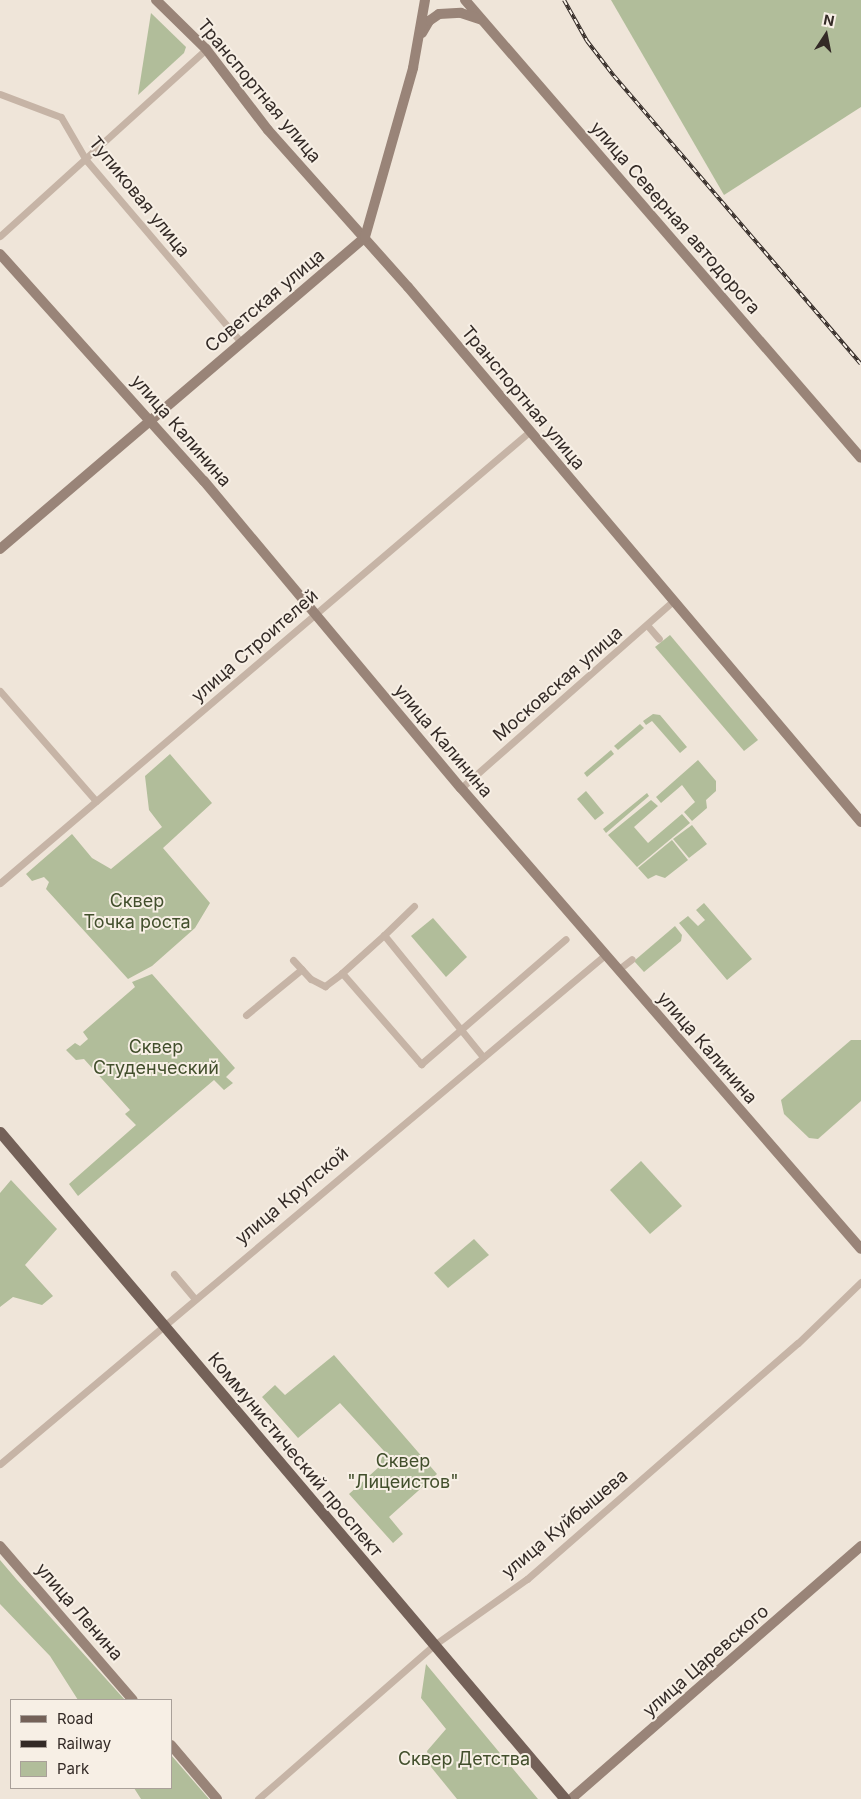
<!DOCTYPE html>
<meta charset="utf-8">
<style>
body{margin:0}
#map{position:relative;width:861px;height:1799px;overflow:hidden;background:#efe5d9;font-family:Inter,sans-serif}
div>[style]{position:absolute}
.green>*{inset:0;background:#b1bd9a}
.street>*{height:7px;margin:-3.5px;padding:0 3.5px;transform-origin:3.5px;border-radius:3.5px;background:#c6b4a6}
.secondary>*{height:10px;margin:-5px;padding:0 5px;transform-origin:5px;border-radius:5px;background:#998478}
.primary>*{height:11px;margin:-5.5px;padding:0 5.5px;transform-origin:5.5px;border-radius:5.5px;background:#746158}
.rail>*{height:4px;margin-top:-2px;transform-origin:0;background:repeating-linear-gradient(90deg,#f7efe5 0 5.5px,#332a26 0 11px);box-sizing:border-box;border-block:1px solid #332a26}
span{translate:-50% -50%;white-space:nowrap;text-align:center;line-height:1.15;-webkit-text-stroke:4px #f7efe5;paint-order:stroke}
.street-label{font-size:18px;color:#332a26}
.park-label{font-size:18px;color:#424f2c}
.legend{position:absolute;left:10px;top:1699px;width:162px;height:90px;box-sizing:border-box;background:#f7efe5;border:1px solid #a9a099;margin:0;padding:6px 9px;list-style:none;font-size:15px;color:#332a26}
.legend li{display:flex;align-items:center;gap:10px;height:25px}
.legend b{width:25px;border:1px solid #a9a099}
.north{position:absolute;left:801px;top:10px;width:50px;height:50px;-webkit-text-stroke:4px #f7efe5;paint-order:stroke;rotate:11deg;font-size:14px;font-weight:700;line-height:20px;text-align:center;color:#332a26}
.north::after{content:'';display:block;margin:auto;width:18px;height:22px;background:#332a26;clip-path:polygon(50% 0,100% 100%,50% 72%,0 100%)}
</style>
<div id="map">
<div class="green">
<i style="clip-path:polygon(611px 0,861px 0,861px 107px,724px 195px)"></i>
<i style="clip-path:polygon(151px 13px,186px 47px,184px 53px,138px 95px)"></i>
<i style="clip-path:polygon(670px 635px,758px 740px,744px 751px,655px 647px)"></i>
<i style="clip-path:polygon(653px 714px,660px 715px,687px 747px,680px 753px,652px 721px,646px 725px,643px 721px)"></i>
<i style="clip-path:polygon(640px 724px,644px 728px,618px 750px,614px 746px)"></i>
<i style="clip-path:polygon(611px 750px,614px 754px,587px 777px,584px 773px)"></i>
<i style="clip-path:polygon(170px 754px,212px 803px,163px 848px,210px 903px,195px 928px,152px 966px,128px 979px,46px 889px,49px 882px,44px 877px,32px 881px,26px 874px,72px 834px,92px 858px,111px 869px,162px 827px,149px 810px,145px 776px)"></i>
<i style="clip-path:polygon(698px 760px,716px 781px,716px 791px,706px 800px,707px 808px,692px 821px,684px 812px,695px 802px,682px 785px,661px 803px,656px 797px)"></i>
<i style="clip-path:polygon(586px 791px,604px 813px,595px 820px,577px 799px)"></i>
<i style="clip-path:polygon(647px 793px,649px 796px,606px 833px,603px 829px)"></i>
<i style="clip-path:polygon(651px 800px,658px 806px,634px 827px,648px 843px,682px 814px,690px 823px,637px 867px,608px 835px)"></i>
<i style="clip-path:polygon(692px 825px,707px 844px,689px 858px,673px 839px)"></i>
<i style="clip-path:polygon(672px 840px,688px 860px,665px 878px,656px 875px,648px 879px,638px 868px)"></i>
<i style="clip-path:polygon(704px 903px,752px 959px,727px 980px,679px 923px,688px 916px,698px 926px,705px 920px,696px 910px)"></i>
<i style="clip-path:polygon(433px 918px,467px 957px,446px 977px,411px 936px)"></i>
<i style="clip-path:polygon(675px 926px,682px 935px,681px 941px,644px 972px,634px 961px)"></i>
<i style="clip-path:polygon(152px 974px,235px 1068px,226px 1077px,233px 1083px,224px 1090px,214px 1080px,78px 1196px,69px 1184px,136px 1125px,125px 1114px,130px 1110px,84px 1059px,76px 1060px,66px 1050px,75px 1043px,80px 1046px,88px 1039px,83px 1032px,135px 987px,132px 982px)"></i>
<i style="clip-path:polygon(851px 1040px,861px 1040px,861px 1101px,818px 1139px,809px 1138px,784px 1114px,781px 1100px)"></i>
<i style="clip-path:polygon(641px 1161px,682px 1206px,650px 1234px,610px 1190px)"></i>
<i style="clip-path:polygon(11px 1180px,57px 1229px,25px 1265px,53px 1296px,42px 1305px,13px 1297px,0 1307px,0 1193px)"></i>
<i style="clip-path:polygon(474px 1239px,489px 1255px,448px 1288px,434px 1273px)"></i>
<i style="clip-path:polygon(334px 1355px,437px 1474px,389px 1517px,403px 1534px,393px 1543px,349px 1494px,379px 1467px,384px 1451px,340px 1403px,298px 1438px,262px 1397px,275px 1385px,285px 1395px)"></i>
<i style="clip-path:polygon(0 1560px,17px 1580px,125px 1700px,78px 1700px,50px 1656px,0 1604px)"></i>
<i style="clip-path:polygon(426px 1664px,538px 1799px,457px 1799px,431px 1767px,427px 1751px,446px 1729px,421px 1698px)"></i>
<i style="clip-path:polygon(171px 1755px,203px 1792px,209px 1799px,141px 1799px,134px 1788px,171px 1788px)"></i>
</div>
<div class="street">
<i style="left:0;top:94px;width:65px;rotate:20.7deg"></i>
<i style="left:61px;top:117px;width:50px;rotate:59.8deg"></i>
<i style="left:86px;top:160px;width:238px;rotate:49.6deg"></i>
<i style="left:0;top:236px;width:278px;rotate:-42.2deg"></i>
<i style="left:647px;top:625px;width:18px;rotate:49deg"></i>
<i style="left:0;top:691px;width:146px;rotate:48.9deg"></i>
<i style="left:461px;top:788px;width:284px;rotate:-41.4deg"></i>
<i style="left:0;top:883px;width:695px;rotate:-40.45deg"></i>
<i style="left:414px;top:906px;width:42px;rotate:136deg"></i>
<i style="left:384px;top:935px;width:157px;rotate:50.9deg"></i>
<i style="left:384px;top:935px;width:57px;rotate:137.9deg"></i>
<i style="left:342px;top:973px;width:121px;rotate:49deg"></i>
<i style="left:421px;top:1064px;width:191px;rotate:-40.8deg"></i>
<i style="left:293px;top:960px;width:26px;rotate:47deg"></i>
<i style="left:311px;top:979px;width:16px;rotate:27deg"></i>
<i style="left:325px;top:986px;width:21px;rotate:-37deg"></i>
<i style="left:619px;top:969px;width:16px;rotate:-38deg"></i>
<i style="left:246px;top:1015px;width:72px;rotate:-39.4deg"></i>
<i style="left:174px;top:1274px;width:31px;rotate:50deg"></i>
<i style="left:0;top:1464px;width:792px;rotate:-40.08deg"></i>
<i style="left:258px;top:1799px;width:234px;rotate:-41.2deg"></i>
<i style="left:434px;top:1645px;width:114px;rotate:-35.4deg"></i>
<i style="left:527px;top:1579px;width:359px;rotate:-41.1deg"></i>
<i style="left:798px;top:1343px;width:88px;rotate:-44.1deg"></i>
</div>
<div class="secondary">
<i style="left:156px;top:0;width:70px;rotate:44.4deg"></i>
<i style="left:206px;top:49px;width:102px;rotate:52.6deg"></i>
<i style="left:268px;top:130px;width:210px;rotate:48.3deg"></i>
<i style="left:408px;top:287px;width:701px;rotate:49.74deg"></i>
<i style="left:465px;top:0;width:605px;rotate:49.15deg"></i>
<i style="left:422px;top:33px;width:14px;rotate:-60deg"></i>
<i style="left:429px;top:21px;width:12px;rotate:-35deg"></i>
<i style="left:439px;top:14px;width:22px;rotate:-3deg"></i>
<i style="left:461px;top:13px;width:20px;rotate:18deg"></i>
<i style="left:0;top:254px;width:305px;rotate:48.1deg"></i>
<i style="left:204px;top:481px;width:400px;rotate:50.1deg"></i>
<i style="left:461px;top:788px;width:610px;rotate:49.05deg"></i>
<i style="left:0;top:549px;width:480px;rotate:-40.5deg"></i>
<i style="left:365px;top:237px;width:176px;rotate:-74.1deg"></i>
<i style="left:413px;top:68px;width:69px;rotate:-80deg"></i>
<i style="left:0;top:1546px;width:203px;rotate:49.2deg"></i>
<i style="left:171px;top:1745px;width:71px;rotate:49.6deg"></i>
<i style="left:571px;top:1799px;width:385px;rotate:-41.1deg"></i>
</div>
<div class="primary">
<i style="left:0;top:1132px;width:874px;rotate:49.73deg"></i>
</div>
<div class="rail">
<i style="left:564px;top:0;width:47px;rotate:60.7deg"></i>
<i style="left:587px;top:41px;width:44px;rotate:52.4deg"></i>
<i style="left:614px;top:76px;width:379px;rotate:49.4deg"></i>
</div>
<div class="street-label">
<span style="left:259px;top:91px;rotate:50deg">Транспортная улица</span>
<span style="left:139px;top:197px;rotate:51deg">Тупиковая улица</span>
<span style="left:675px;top:218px;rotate:49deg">улица Северная автодорога</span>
<span style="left:265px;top:301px;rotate:-40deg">Советская улица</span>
<span style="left:523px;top:398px;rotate:50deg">Транспортная улица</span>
<span style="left:181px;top:431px;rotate:49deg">улица Калинина</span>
<span style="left:255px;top:646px;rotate:-41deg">улица Строителей</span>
<span style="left:558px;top:684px;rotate:-41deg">Московская улица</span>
<span style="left:443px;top:741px;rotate:50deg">улица Калинина</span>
<span style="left:707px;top:1048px;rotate:49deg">улица Калинина</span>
<span style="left:292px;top:1196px;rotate:-40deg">улица Крупской</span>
<span style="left:295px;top:1455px;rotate:50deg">Коммунистический проспект</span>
<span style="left:565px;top:1524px;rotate:-40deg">улица Куйбышева</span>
<span style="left:79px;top:1612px;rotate:49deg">улица Ленина</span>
<span style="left:706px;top:1661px;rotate:-41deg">улица Царевского</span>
</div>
<div class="park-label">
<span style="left:137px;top:912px">Сквер<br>Точка роста</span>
<span style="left:156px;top:1058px">Сквер<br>Студенческий</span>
<span style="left:403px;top:1472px">Сквер<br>"Лицеистов"</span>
<span style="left:464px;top:1759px">Сквер Детства</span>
</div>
<ul class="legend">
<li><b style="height:6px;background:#746158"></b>Road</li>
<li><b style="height:6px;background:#332a26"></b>Railway</li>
<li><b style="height:14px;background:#b1bd9a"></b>Park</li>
</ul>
<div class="north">N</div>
</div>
